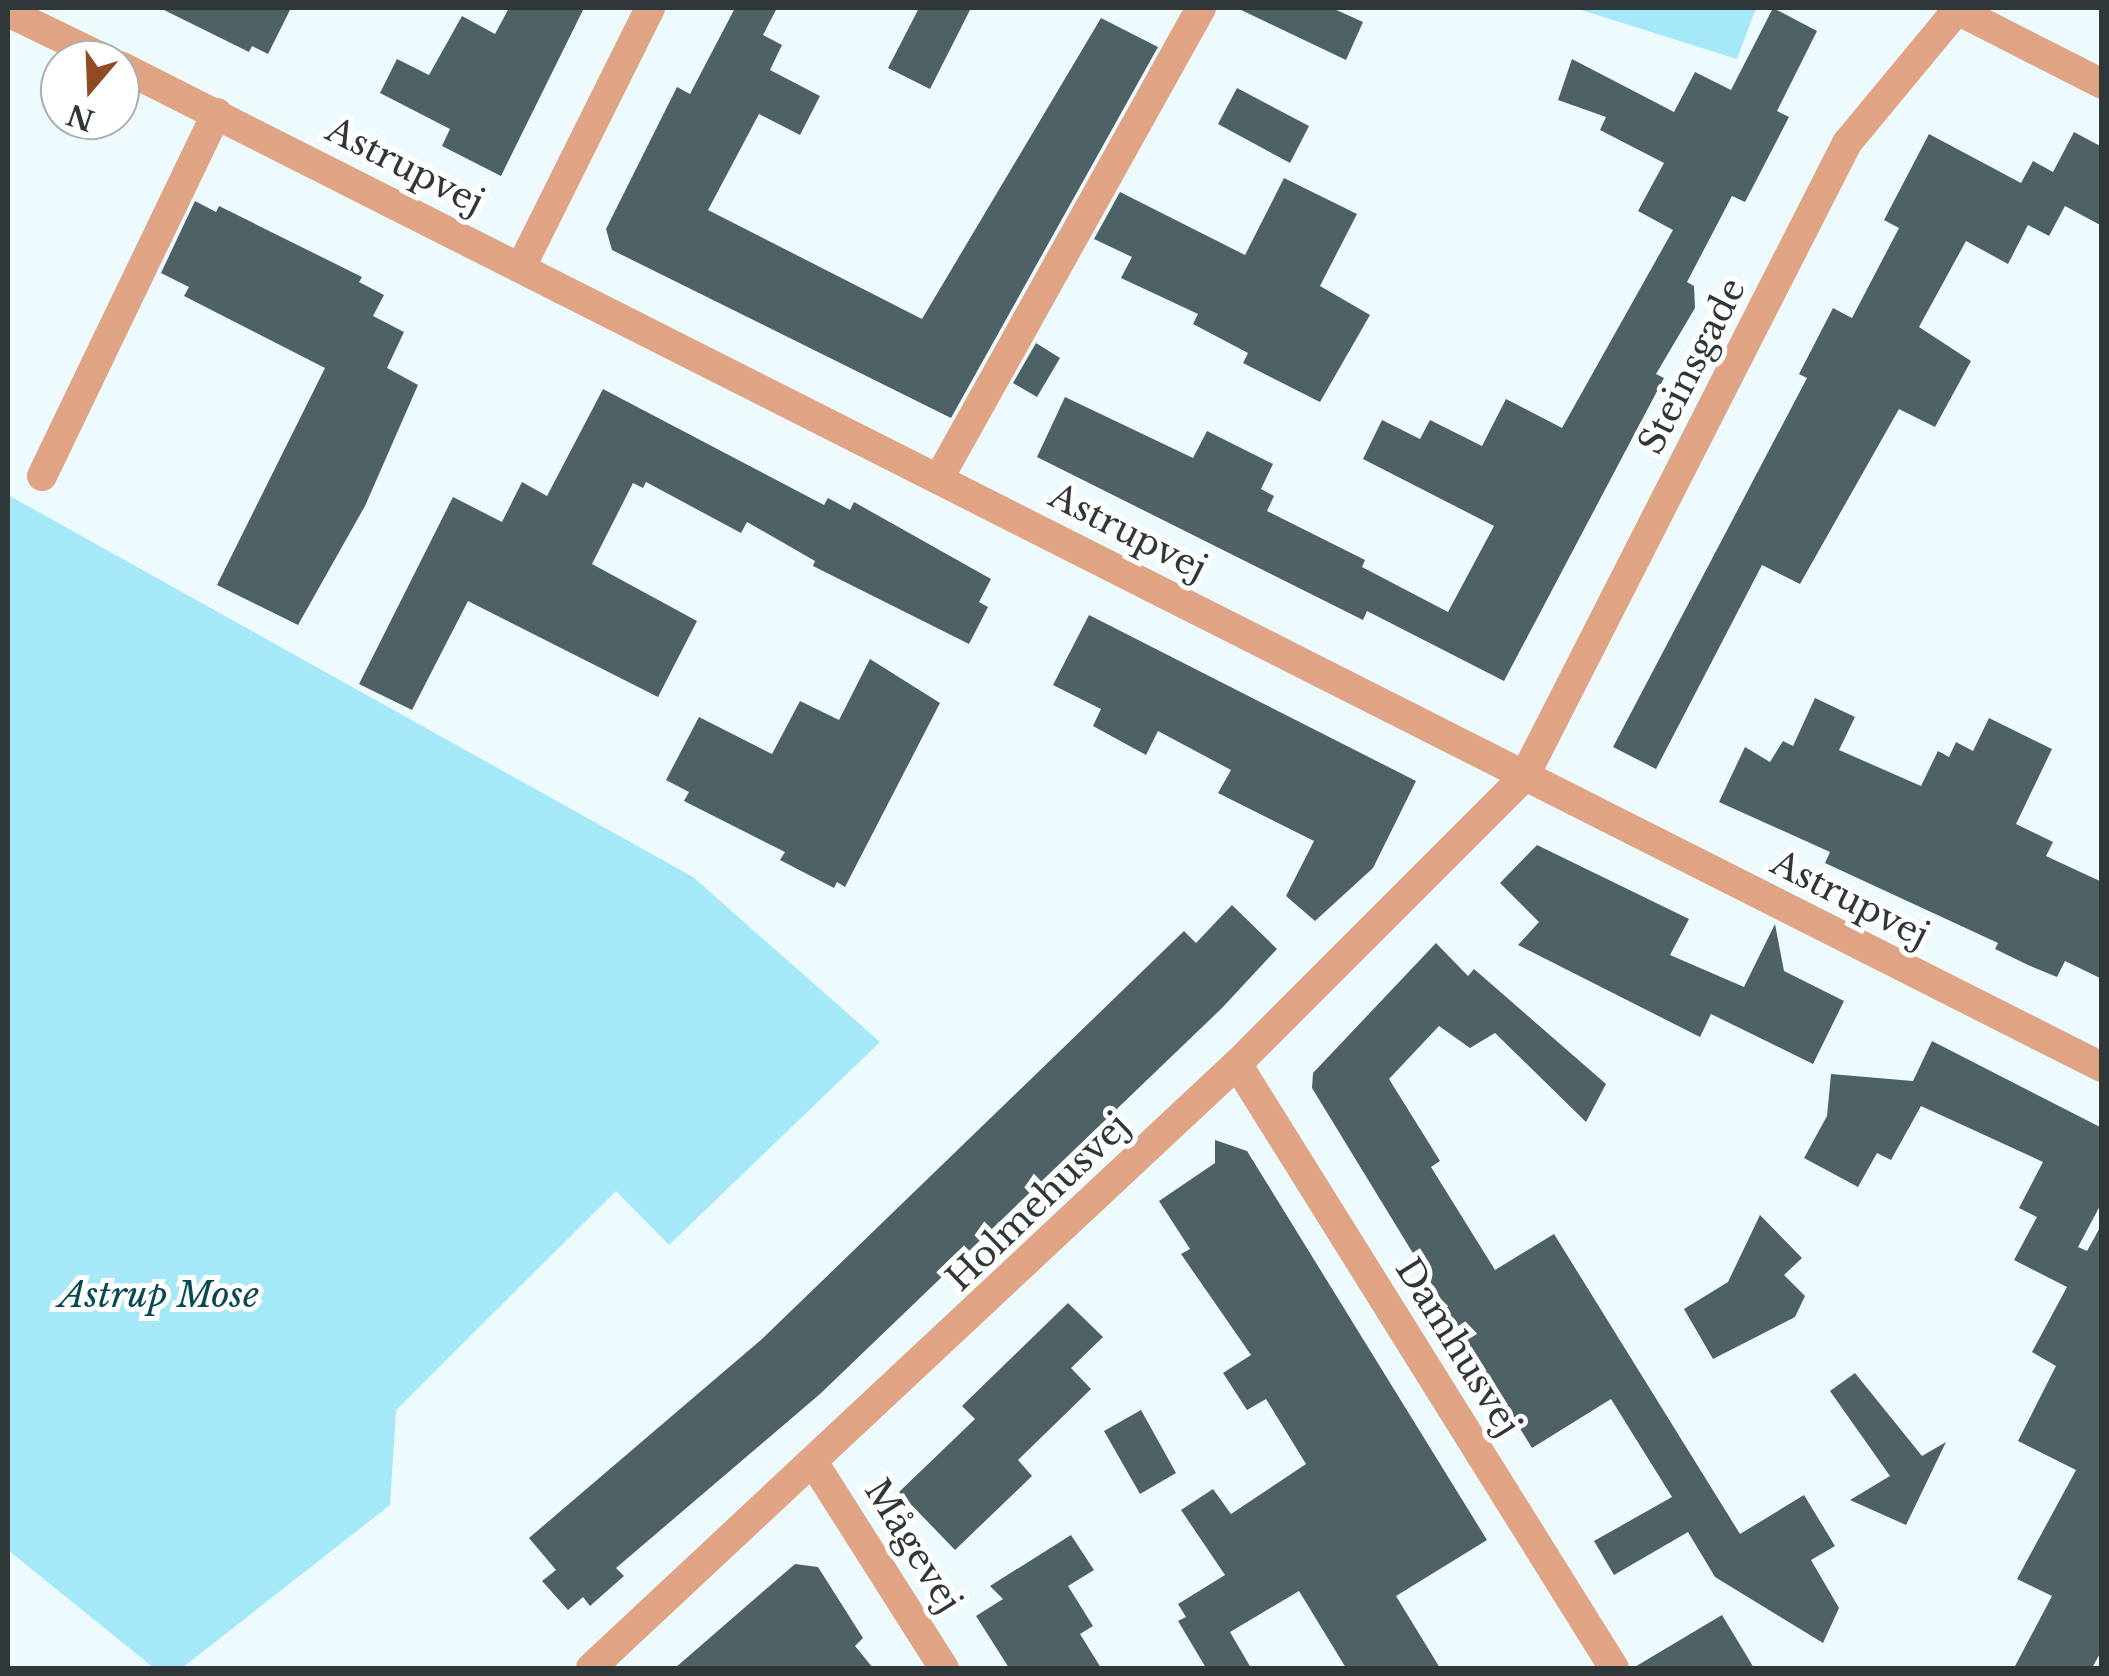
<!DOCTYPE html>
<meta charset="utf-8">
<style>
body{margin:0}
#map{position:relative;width:2109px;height:1676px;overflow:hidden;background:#eefbfe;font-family:"Libre Baskerville",serif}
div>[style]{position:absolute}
.green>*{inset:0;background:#a5e8f7}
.building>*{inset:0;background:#4e6165}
.minor>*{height:30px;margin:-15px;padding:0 15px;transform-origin:15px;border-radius:15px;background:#e0a485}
span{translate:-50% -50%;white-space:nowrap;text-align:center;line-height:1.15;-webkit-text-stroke:10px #fff;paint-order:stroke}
.street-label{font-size:35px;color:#2f3739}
.park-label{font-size:35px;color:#094954;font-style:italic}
.frame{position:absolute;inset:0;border:10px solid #2f3739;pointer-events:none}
.north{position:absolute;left:40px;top:40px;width:100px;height:100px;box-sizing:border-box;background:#fff;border:2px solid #acafb0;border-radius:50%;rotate:199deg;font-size:28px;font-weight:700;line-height:40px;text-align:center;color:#2f3739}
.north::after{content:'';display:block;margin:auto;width:35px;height:45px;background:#914b22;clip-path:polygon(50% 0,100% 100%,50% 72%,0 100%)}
</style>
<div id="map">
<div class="green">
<i style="clip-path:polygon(1575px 8px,1756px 8px,1737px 59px)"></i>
<i style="clip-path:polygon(8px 495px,693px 877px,880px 1042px,669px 1245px,616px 1191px,396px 1410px,390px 1505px,182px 1668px,154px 1668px,8px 1550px)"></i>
</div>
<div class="building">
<i style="clip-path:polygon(160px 8px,291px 8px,268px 54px,252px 46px,249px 52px)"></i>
<i style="clip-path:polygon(509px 8px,584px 8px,501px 176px,442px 146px,450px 129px,380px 93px,397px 59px,429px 75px,462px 16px,495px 34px)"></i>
<i style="clip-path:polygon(735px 8px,777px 8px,763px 35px,782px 45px,770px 70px,820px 96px,800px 135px,759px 114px,708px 210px,922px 319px,1101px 18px,1158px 47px,951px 418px,612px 250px,606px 229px,677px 87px,690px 94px)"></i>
<i style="clip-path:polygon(919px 8px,971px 8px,930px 89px,888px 68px)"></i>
<i style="clip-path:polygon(1237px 8px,1332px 8px,1363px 22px,1346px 60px)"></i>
<i style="clip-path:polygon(1773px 8px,1817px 31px,1777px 111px,1789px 117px,1745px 202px,1732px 196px,1687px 282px,1694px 286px,1695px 308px,1656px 374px,1664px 378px,1504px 681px,1367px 611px,1363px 620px,1037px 457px,1065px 397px,1193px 458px,1207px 431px,1273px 464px,1261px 489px,1274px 496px,1267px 511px,1365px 560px,1362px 567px,1448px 612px,1494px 526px,1363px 459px,1382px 420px,1420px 439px,1430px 420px,1482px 446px,1506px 399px,1562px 428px,1673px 230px,1638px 211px,1664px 163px,1600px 130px,1606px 117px,1558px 100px,1572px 59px,1674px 112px,1695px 72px,1731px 90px)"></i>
<i style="clip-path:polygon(1237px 88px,1309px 126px,1290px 163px,1218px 124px)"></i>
<i style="clip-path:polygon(2074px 132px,2102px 147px,2102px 226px,2065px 206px,2049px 236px,2028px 225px,2008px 264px,1966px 241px,1919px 327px,1971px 361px,1935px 427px,1899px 409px,1800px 584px,1762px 565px,1656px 769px,1613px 747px,1807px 378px,1799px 374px,1833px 308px,1852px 318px,1899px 228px,1884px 220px,1929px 134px,2021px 183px,2033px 161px,2053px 172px)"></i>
<i style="clip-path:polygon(1284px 178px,1357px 214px,1320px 286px,1370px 315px,1320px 402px,1243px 363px,1248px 353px,1193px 324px,1198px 314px,1121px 278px,1132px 257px,1094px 239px,1120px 192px,1245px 255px)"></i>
<i style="clip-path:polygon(195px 201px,216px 212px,219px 206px,362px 277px,359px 282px,384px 295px,373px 316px,404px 332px,387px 368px,418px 385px,365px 506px,298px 625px,217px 585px,325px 368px,184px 296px,189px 287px,161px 273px)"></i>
<i style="clip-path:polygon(1036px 343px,1060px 358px,1037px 397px,1013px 383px)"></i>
<i style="clip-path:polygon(603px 389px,824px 505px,828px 498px,850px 510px,854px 502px,991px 579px,979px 602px,988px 607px,969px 644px,813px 566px,815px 561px,747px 522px,741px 533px,646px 482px,643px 488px,633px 483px,592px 564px,697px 621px,658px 697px,468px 601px,412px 710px,359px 684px,453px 497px,502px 522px,522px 482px,547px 496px)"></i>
<i style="clip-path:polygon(1089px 615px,1416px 781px,1373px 868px,1315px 921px,1286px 896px,1314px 841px,1218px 793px,1231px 770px,1158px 731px,1146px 755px,1093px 726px,1101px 709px,1053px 685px)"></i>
<i style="clip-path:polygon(870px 659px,940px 703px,845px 887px,837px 882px,834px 888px,780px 860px,785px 852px,684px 801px,689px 792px,666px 780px,699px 717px,772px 754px,800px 701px,839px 720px)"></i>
<i style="clip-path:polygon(1815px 698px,1855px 717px,1839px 750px,1921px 786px,1938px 751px,1949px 757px,1956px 742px,1973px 751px,1989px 718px,2052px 749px,2016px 824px,2053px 842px,2046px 856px,2102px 882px,2102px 979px,2065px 961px,2057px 977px,2028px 965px,1995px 949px,1998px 943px,1825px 863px,1830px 852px,1719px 802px,1745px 747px,1770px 762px,1783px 741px,1793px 746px)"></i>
<i style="clip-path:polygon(1537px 845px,1689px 919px,1670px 955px,1744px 987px,1775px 924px,1784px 971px,1844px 1001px,1813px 1064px,1711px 1014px,1700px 1037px,1518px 945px,1539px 922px,1500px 883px)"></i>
<i style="clip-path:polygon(1232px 905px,1277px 949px,1222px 1008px,820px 1394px,616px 1568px,624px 1576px,590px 1606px,583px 1597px,568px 1610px,542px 1581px,556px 1570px,529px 1538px,762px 1339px,1184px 931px,1196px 943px)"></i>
<i style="clip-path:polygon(1436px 943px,1468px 976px,1474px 969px,1606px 1084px,1586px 1122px,1495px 1033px,1470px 1048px,1439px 1026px,1389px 1079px,1440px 1161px,1431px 1167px,1495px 1270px,1554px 1234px,1740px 1534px,1804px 1495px,1835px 1546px,1811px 1560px,1839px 1608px,1823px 1643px,1715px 1577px,1688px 1532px,1614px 1575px,1594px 1541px,1672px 1497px,1611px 1399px,1532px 1448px,1312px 1088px,1313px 1073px)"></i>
<i style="clip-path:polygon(1932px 1041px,2102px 1128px,2102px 1202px,2078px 1247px,2087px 1251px,2102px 1224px,2102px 1650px,2092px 1668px,2014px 1668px,2052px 1596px,2017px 1579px,2076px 1470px,2018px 1441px,2056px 1366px,2032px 1352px,2067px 1287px,2014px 1260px,2037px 1217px,2019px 1208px,2043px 1162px,1921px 1106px,1891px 1160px,1877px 1153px,1858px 1187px,1804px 1158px,1827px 1116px,1831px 1074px,1913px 1081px)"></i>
<i style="clip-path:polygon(1215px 1140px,1247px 1151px,1487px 1540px,1396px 1596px,1440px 1668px,1346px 1668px,1299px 1591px,1230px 1632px,1251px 1668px,1206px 1668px,1178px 1621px,1186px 1617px,1178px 1604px,1225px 1575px,1181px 1510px,1213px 1489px,1231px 1514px,1306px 1464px,1266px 1399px,1247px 1410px,1223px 1373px,1251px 1355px,1181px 1254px,1190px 1249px,1159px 1201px,1215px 1163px)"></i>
<i style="clip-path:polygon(1760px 1215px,1802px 1258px,1784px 1275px,1805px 1296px,1795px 1317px,1713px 1359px,1684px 1309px,1728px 1282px)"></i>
<i style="clip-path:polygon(1068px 1303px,1103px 1337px,1071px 1368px,1091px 1389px,1018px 1460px,1032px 1476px,955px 1550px,899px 1492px,975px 1419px,962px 1406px)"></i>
<i style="clip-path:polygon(1855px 1373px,1922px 1456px,1946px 1442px,1906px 1525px,1850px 1500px,1890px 1476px,1830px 1391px)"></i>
<i style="clip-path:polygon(1141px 1410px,1176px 1473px,1140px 1494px,1104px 1431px)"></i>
<i style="clip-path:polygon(1071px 1535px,1094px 1570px,1068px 1586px,1093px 1626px,1080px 1634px,1101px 1668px,1009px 1668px,976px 1616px,1003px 1599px,990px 1586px)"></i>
<i style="clip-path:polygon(795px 1564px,818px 1567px,863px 1638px,855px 1646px,873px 1668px,675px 1668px)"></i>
<i style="clip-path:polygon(1722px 1615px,1754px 1668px,1633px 1668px)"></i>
</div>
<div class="minor">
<i style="left:8px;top:12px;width:110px;rotate:25.9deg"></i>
<i style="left:120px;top:66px;width:2220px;rotate:26.8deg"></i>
<i style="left:521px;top:267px;width:289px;rotate:-63.5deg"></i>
<i style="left:42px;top:476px;width:403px;rotate:-64.3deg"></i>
<i style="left:939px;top:478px;width:538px;rotate:-60.86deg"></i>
<i style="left:1237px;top:1064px;width:712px;rotate:58.03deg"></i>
<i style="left:815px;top:1465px;width:241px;rotate:57.6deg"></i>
<i style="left:591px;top:1668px;width:884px;rotate:-43.08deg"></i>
<i style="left:1237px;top:1064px;width:406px;rotate:-45deg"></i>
<i style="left:1524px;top:777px;width:712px;rotate:-63deg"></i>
<i style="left:1847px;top:143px;width:173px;rotate:-50.4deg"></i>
<i style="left:1957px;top:10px;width:163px;rotate:27deg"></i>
</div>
<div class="street-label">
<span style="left:405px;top:166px;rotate:27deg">Astrupvej</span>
<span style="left:1692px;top:366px;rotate:-63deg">Steinsgade</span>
<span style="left:1128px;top:532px;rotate:27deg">Astrupvej</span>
<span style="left:1850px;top:899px;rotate:27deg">Astrupvej</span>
<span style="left:1038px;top:1202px;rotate:-44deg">Holmehusvej</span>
<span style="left:1458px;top:1347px;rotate:58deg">Damhusvej</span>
<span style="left:913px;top:1546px;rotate:58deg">Mågevej</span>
</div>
<div class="park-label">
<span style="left:159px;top:1295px">Astrup Mose</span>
</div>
<div class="frame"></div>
<div class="north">N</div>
</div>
